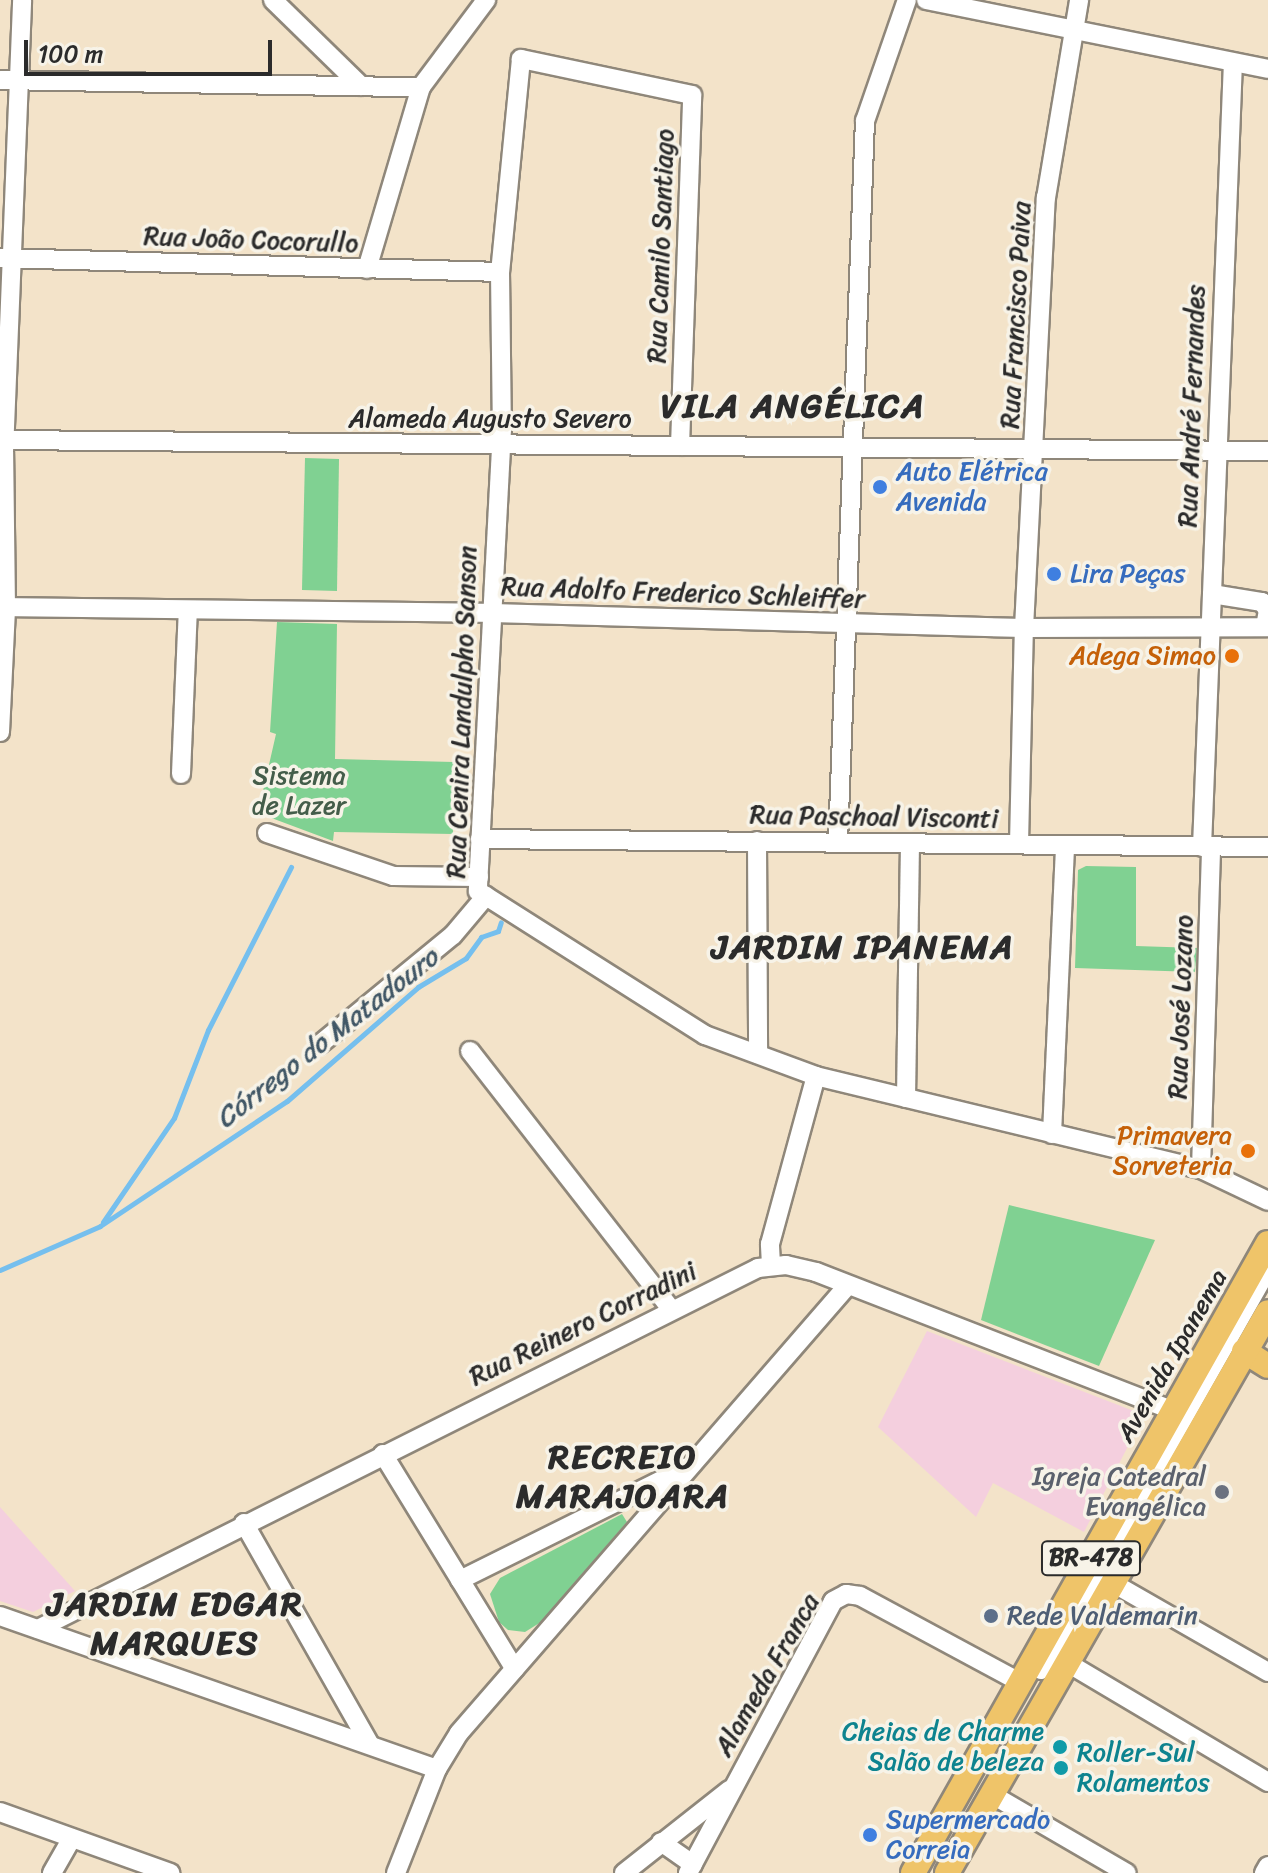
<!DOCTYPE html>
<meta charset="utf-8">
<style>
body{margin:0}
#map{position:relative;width:1268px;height:1873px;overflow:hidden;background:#f3e3c9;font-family:Sriracha,sans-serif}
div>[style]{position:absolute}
.built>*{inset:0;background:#f4cfde}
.green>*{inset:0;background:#80d192}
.stream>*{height:5px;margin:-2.5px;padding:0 2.5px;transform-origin:2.5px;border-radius:2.5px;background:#75bfee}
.roads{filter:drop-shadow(2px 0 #8f877a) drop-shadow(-2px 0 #8f877a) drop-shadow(0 2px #8f877a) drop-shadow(0 -2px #8f877a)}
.minor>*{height:18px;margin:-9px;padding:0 9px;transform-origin:9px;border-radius:9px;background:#fff}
.major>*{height:24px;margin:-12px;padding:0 12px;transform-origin:12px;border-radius:12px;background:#efc469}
.dots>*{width:22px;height:22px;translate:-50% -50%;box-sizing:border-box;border:4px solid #f7f3e8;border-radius:50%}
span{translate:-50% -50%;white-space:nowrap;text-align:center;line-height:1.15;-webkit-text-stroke:7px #f7f3e8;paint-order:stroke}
.shield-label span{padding:2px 6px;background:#f7f3e8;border:2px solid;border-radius:6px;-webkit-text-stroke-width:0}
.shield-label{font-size:24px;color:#2b2b2b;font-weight:700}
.street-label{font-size:26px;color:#2b2b2b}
.shop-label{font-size:26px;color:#366cbe}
.left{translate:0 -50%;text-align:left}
.food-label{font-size:26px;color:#c56008}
.right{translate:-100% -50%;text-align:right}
.park-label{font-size:26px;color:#445d4a}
.worship-label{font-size:26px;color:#5b616d}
.service-label{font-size:26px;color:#4e5e75}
.culture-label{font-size:26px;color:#0d838f}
.water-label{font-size:28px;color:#415766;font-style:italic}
.district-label{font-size:34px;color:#2b2b2b;font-weight:700;letter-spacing:2px}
.scale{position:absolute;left:24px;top:40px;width:248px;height:36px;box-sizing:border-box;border:4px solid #2b2b2b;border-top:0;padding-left:10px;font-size:24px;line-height:28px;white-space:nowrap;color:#2b2b2b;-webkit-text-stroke:6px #f7f3e8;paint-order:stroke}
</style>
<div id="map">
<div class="built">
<i style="clip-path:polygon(927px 1331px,1144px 1415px,1084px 1532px,993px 1483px,976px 1517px,878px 1427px)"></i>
<i style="clip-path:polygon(0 1507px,75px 1591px,33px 1612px,0 1601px)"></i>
</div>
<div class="green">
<i style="clip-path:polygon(305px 458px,339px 459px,337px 591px,302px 590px)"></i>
<i style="clip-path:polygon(277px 622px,337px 624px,335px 759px,454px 762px,453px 834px,334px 832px,333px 841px,258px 813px,276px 734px,270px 732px)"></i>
<i style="clip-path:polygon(1086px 866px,1136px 867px,1136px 946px,1197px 948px,1195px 972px,1075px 968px,1078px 870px)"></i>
<i style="clip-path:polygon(1009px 1205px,1155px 1240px,1099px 1366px,981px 1320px)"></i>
<i style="clip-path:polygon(622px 1514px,627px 1522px,541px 1622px,525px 1632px,508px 1630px,499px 1622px,490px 1594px,500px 1578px)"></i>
</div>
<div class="stream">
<i style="left:103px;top:1222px;width:126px;rotate:-55.7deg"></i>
<i style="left:174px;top:1118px;width:94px;rotate:-68.9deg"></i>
<i style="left:208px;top:1030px;width:183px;rotate:-63deg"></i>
<i style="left:0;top:1270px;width:109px;rotate:-23.7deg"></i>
<i style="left:100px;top:1226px;width:225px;rotate:-33.8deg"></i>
<i style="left:287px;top:1101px;width:174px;rotate:-41deg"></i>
<i style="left:418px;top:987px;width:56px;rotate:-31.1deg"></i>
<i style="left:466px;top:958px;width:26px;rotate:-54deg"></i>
<i style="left:481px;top:937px;width:18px;rotate:-19deg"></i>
<i style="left:498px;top:931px;width:9px;rotate:-72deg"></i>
</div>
<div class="roads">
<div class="minor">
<i style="left:273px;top:0;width:123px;rotate:44.3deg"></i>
<i style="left:926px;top:0;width:349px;rotate:11.4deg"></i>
<i style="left:0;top:80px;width:421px;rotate:1deg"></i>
<i style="left:0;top:258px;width:500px;rotate:1.6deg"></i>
<i style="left:367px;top:269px;width:190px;rotate:-73.5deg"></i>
<i style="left:421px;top:87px;width:109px;rotate:-53.2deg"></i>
<i style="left:0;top:440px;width:1268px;rotate:0.5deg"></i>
<i style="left:680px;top:446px;width:351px;rotate:-88deg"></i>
<i style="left:692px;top:95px;width:175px;rotate:-168.1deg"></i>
<i style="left:521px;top:59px;width:214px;rotate:95.6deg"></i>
<i style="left:500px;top:272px;width:157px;rotate:89.3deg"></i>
<i style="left:502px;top:429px;width:463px;rotate:93deg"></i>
<i style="left:478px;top:891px;width:269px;rotate:32.4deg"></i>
<i style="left:705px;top:1035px;width:118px;rotate:20.3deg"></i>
<i style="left:816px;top:1076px;width:396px;rotate:13.6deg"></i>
<i style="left:1201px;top:1169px;width:74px;rotate:25.5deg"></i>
<i style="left:1212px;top:594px;width:51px;rotate:9.1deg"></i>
<i style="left:1262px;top:602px;width:10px;rotate:53deg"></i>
<i style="left:1268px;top:610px;width:17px;rotate:100deg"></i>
<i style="left:0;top:607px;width:492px;rotate:0.7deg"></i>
<i style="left:492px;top:613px;width:532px;rotate:1.62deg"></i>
<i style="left:1024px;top:628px;width:244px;rotate:-0.2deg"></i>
<i style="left:0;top:732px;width:124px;rotate:-87.2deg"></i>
<i style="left:6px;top:608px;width:156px;rotate:-90.7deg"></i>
<i style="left:4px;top:452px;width:452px;rotate:-87.7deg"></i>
<i style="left:181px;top:774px;width:164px;rotate:-87.6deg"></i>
<i style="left:267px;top:833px;width:133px;rotate:18.8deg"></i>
<i style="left:393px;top:876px;width:86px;rotate:0.7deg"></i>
<i style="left:480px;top:839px;width:788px;rotate:0.58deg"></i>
<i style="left:757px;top:841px;width:213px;rotate:89.7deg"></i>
<i style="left:838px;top:842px;width:722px;rotate:-87.86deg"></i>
<i style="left:865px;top:121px;width:128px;rotate:-70.9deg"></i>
<i style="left:1019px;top:844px;width:216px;rotate:-88.7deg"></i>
<i style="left:1024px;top:628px;width:431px;rotate:-87.1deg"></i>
<i style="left:1046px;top:198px;width:201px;rotate:-80.5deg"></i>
<i style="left:1202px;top:847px;width:785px;rotate:-87.74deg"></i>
<i style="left:319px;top:1045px;width:173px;rotate:-39.4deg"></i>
<i style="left:453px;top:935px;width:51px;rotate:-49.8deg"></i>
<i style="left:470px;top:1051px;width:326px;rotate:52.1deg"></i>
<i style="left:906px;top:1098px;width:255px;rotate:-89.1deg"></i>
<i style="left:1052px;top:1134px;width:289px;rotate:-87.4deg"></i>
<i style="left:1201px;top:1169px;width:322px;rotate:-88.2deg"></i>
<i style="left:771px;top:1265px;width:21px;rotate:-93deg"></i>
<i style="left:770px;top:1244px;width:174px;rotate:-74.7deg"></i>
<i style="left:383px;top:1454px;width:252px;rotate:58.5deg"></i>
<i style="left:244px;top:1523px;width:253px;rotate:60.4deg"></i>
<i style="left:460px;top:1580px;width:254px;rotate:-26.4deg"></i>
<i style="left:1111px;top:1582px;width:181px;rotate:29.8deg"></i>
<i style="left:0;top:1616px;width:463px;rotate:19.3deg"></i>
<i style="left:38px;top:1629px;width:805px;rotate:-26.63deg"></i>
<i style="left:758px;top:1268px;width:28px;rotate:-6deg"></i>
<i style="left:786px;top:1265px;width:31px;rotate:13deg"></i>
<i style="left:816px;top:1272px;width:381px;rotate:21.2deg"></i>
<i style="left:1066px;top:1662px;width:235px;rotate:30.7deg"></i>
<i style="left:1041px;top:1670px;width:461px;rotate:-60.5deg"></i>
<i style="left:991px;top:1794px;width:157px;rotate:30.2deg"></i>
<i style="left:0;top:1812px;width:181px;rotate:19.7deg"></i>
<i style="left:661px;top:1842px;width:39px;rotate:35deg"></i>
<i style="left:52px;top:1873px;width:40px;rotate:-60.3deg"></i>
<i style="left:396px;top:1873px;width:112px;rotate:-68.5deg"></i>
<i style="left:437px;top:1769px;width:42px;rotate:-58.6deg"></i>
<i style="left:459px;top:1733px;width:593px;rotate:-49.03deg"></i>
<i style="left:624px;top:1873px;width:134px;rotate:-38.3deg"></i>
<i style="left:688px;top:1873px;width:308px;rotate:-61.9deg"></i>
<i style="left:833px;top:1601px;width:15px;rotate:-28deg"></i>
<i style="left:846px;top:1594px;width:14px;rotate:8deg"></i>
<i style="left:860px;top:1596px;width:182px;rotate:28.3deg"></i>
<i style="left:1264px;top:1873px;width:8px;rotate:-60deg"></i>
</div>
<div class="major">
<i style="left:1244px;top:1351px;width:28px;rotate:32deg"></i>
<i style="left:913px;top:1873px;width:723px;rotate:-60.6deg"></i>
<i style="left:947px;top:1873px;width:646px;rotate:-60.22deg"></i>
</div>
</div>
<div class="dots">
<i style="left:880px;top:487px;background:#3f7fe0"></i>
<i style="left:1054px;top:574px;background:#3f7fe0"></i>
<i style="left:1232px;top:656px;background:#e8710a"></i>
<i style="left:1248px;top:1151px;background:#e8710a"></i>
<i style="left:1222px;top:1492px;background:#6b7280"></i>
<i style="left:991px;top:1616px;background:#5c6f8a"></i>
<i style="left:1060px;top:1747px;background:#0f9aa8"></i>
<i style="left:1061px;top:1768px;background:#0f9aa8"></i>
<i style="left:870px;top:1835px;background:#3f7fe0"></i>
</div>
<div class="shield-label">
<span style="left:1091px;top:1558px">BR-478</span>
</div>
<div class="street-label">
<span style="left:251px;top:240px;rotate:2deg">Rua João Cocorullo</span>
<span style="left:661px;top:246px;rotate:-88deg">Rua Camilo Santiago</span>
<span style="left:1016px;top:315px;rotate:-87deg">Rua Francisco Paiva</span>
<span style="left:1192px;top:406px;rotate:-88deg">Rua André Fernandes</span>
<span style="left:490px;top:419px">Alameda Augusto Severo</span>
<span style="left:683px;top:593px;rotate:2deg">Rua Adolfo Frederico Schleiffer</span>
<span style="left:462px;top:712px;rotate:-88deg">Rua Cenira Landulpho Sanson</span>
<span style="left:874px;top:817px;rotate:1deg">Rua Paschoal Visconti</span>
<span style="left:1181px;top:1007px;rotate:-88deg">Rua José Lozano</span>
<span style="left:583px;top:1324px;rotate:-26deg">Rua Reinero Corradini</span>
<span style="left:1172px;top:1356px;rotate:-60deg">Avenida Ipanema</span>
<span style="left:767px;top:1675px;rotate:-60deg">Alameda Franca</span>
</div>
<div class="shop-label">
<span class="left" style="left:896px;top:487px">Auto Elétrica<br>Avenida</span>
<span class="left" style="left:1070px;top:574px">Lira Peças</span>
<span class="left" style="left:886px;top:1835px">Supermercado<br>Correia</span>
</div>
<div class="food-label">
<span class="right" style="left:1216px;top:656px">Adega Simao</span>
<span class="right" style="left:1232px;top:1151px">Primavera<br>Sorveteria</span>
</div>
<div class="park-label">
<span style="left:299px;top:791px">Sistema<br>de Lazer</span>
</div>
<div class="worship-label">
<span class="right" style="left:1206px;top:1492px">Igreja Catedral<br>Evangélica</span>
</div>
<div class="service-label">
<span class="left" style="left:1007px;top:1616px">Rede Valdemarin</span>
</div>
<div class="culture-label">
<span class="right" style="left:1044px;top:1747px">Cheias de Charme<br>Salão de beleza</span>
<span class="left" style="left:1077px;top:1768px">Roller-Sul<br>Rolamentos</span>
</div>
<div class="water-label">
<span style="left:327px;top:1038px;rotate:-38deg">Córrego do Matadouro</span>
</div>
<div class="district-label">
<span style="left:793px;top:407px">VILA ANGÉLICA</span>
<span style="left:863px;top:948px">JARDIM IPANEMA</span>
<span style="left:623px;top:1477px">RECREIO<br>MARAJOARA</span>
<span style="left:175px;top:1624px">JARDIM EDGAR<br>MARQUES</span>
</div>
<div class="scale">100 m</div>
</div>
